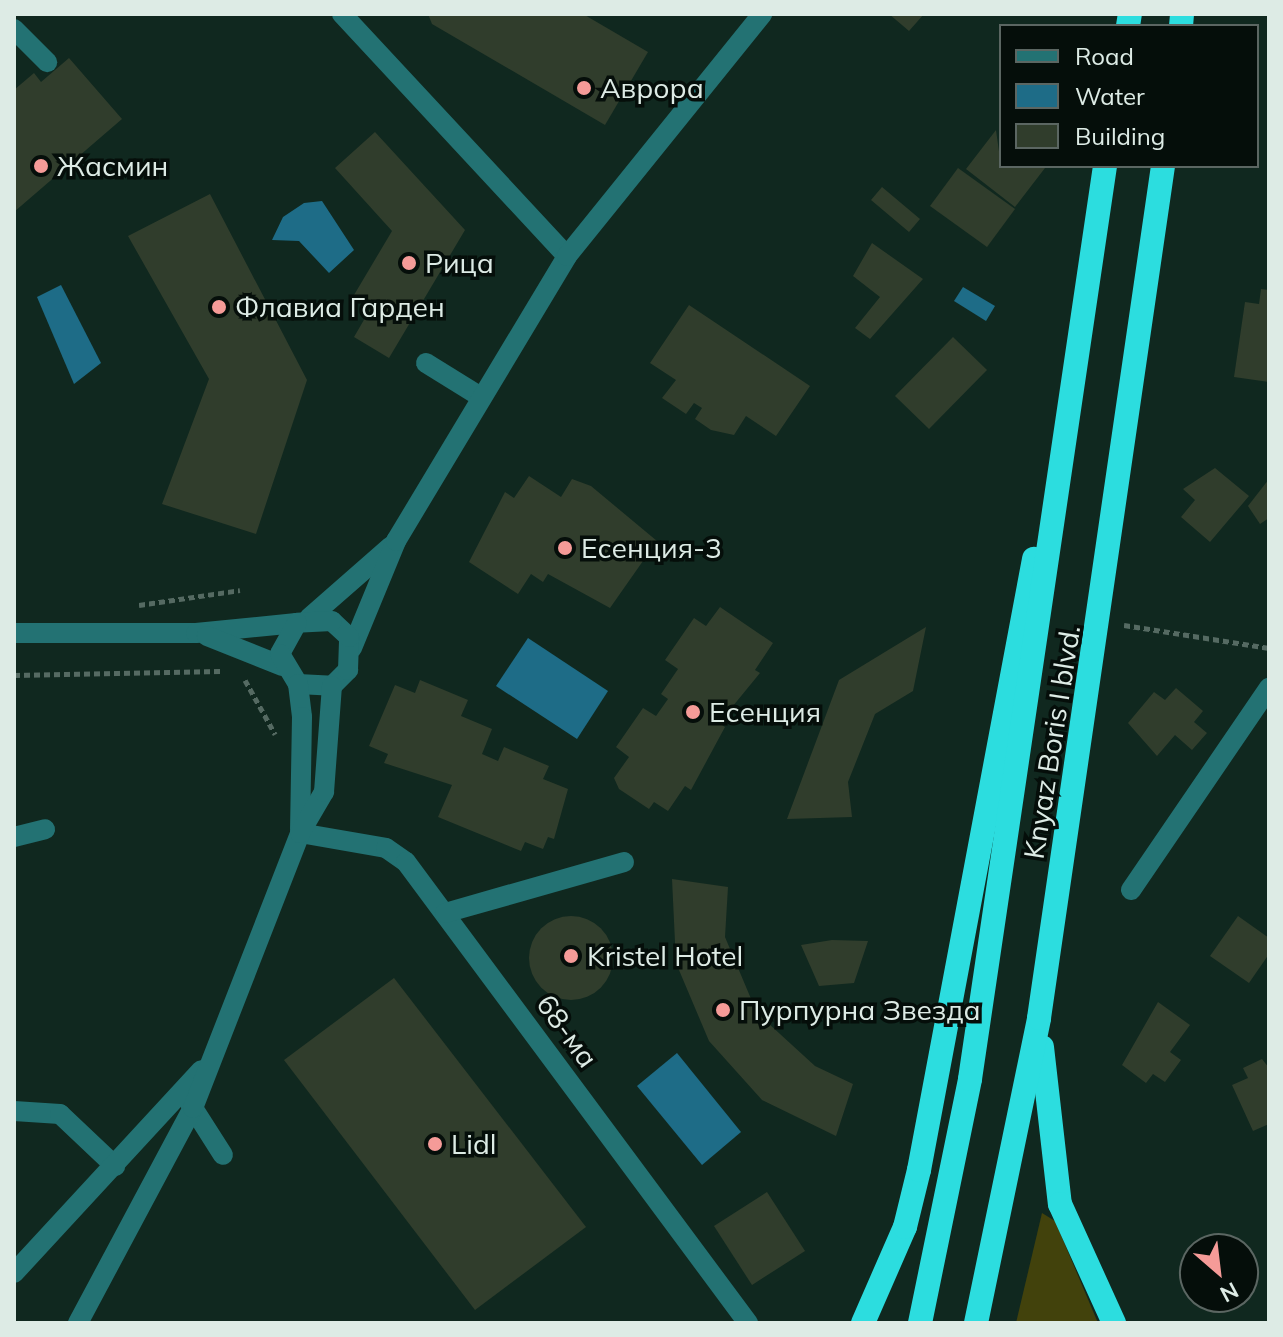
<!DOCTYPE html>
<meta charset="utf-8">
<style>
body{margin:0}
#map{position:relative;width:1283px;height:1337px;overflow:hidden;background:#10281f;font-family:Mulish,sans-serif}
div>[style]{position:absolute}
.green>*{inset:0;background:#42420c}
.water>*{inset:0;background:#1e6c87}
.building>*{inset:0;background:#303d2c}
.round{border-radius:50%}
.path>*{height:5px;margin-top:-2.5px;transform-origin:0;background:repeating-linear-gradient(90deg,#556a62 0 6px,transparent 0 10px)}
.minor>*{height:20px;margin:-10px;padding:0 10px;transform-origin:10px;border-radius:10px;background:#237273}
.highway>*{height:24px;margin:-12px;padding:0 12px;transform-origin:12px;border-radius:12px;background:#2cdddf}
.dots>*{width:22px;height:22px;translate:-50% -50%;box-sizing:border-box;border:4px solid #050e0a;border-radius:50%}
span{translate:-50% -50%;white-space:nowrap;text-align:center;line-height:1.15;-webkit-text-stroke:7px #050e0a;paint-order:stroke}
.poi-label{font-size:28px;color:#ddebe5}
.left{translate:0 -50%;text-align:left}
.street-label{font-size:28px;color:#ddebe5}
.frame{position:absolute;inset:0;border:16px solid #ddebe5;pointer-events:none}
.legend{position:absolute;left:999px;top:24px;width:260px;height:144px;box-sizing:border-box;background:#050e0a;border:2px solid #5b6662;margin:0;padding:10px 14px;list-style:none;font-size:24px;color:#ddebe5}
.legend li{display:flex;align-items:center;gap:16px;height:40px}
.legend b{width:40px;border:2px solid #5b6662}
.north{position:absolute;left:1179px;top:1233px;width:80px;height:80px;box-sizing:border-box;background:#050e0a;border:2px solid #5b6662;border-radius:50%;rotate:152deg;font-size:22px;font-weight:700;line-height:32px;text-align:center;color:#ddebe5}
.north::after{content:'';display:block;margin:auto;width:28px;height:36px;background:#f59b98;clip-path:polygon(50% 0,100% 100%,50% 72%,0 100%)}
</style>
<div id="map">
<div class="green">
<i style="clip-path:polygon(1042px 1213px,1055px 1221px,1098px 1323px,1016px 1323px)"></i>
</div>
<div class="water">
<i style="clip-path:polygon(322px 201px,354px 250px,329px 273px,299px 241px,272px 240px,283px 217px,304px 203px)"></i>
<i style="clip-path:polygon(61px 285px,101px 363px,74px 384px,37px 297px)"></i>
<i style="clip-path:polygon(963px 287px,995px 306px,986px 321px,954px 301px)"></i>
<i style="clip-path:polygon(528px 638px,608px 691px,577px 739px,496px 686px)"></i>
<i style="clip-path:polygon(677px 1053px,741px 1132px,702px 1165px,637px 1086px)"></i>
</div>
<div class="building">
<i style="clip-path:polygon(428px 14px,583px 14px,648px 52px,605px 125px,432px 24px)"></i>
<i style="clip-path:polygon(889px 14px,924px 14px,909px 31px)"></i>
<i style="clip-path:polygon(69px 58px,122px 119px,14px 212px,14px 90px,34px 73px,41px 82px)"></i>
<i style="clip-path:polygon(996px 130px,1001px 166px,1045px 168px,1015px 207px,966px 169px)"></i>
<i style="clip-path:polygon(375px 132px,465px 230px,389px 358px,354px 337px,372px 306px,354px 295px,392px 231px,335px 168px)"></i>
<i style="clip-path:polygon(958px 168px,1015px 209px,987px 247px,930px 206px)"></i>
<i style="clip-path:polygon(882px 187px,920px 219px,909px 232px,871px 200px)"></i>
<i style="clip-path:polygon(210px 194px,307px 380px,256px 534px,162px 504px,209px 379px,128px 236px)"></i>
<i style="clip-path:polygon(872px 243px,923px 279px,870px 339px,855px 328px,880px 297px,853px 276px)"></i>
<i style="clip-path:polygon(1261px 289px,1269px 290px,1269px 382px,1234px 377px,1245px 302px,1259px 304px)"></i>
<i style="clip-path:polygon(689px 305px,810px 386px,776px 436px,746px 416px,734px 435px,711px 430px,695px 419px,702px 408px,694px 403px,686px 414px,662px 398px,676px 380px,650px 363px)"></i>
<i style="clip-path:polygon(953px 337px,987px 370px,929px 429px,895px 396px)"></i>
<i style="clip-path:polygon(1215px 468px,1249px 496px,1210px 542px,1181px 517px,1195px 500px,1183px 489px)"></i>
<i style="clip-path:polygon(529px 476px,561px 497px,572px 479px,591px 486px,657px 541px,610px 608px,548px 574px,543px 582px,531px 574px,518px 594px,469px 562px,505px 492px,514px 498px)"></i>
<i style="clip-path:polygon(1269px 479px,1269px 518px,1260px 524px,1248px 506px)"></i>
<i style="clip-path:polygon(720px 607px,773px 643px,755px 670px,760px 673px,719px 723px,725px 727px,691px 790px,685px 786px,668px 811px,654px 802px,649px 809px,619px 789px,614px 778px,629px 757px,616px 747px,643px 708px,656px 716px,668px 699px,661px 694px,678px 669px,665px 660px,694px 618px,706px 626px)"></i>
<i style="clip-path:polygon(926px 627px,913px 691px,875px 714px,848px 782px,852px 817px,787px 819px,839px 680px)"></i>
<i style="clip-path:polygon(420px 680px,468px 700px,461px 716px,492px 729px,482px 754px,498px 761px,504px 747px,549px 766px,543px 779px,568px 789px,554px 839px,548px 837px,543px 849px,525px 842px,521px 851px,438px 817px,452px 785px,384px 763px,388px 754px,369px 746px,395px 685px,415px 693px)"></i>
<i style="clip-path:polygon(1176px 688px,1203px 711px,1194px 722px,1207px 733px,1192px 750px,1175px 735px,1157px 756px,1128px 723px,1154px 692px,1165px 700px)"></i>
<i style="clip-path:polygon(672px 879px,728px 887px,725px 937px,757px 1013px,815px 1066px,853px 1084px,836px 1136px,762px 1100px,709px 1041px,676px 963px)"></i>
<i style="clip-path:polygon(1238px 916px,1269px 938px,1269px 954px,1249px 983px,1210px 956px)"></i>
<i class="round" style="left:529px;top:916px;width:84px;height:84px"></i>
<i style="clip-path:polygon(832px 940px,868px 941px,854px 983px,819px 986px,801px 945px)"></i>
<i style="clip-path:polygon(394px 978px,586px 1227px,475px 1310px,284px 1060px)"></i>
<i style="clip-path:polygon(1158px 1002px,1190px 1025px,1170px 1052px,1181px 1060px,1165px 1082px,1153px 1074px,1146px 1083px,1122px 1065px)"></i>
<i style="clip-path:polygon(1262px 1059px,1269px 1068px,1269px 1124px,1253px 1131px,1232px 1085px,1248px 1078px,1243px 1068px)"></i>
<i style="clip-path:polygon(767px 1192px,805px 1251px,752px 1285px,714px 1226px)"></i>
</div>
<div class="path">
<i style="left:139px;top:605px;width:102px;rotate:-8.4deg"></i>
<i style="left:1124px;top:625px;width:147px;rotate:9deg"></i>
<i style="left:14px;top:675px;width:207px;rotate:-1.1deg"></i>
<i style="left:245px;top:680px;width:62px;rotate:60.9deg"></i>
</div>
<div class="minor">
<i style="left:342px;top:14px;width:330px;rotate:47.1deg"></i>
<i style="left:14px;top:29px;width:47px;rotate:45deg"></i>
<i style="left:426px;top:363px;width:65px;rotate:31.7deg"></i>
<i style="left:309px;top:618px;width:108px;rotate:-41.2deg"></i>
<i style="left:14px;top:633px;width:182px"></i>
<i style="left:196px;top:633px;width:101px;rotate:-5.7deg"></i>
<i style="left:207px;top:636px;width:81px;rotate:21.8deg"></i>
<i style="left:352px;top:648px;width:116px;rotate:-67.6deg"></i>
<i style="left:396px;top:541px;width:332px;rotate:-59deg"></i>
<i style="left:567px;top:256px;width:311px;rotate:-51.1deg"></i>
<i style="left:298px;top:684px;width:34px;rotate:3deg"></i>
<i style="left:332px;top:686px;width:23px;rotate:-45deg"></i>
<i style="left:348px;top:670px;width:33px;rotate:-88deg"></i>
<i style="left:349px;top:637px;width:23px;rotate:-137deg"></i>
<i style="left:332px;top:621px;width:35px;rotate:177deg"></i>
<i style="left:297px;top:623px;width:35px;rotate:119deg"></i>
<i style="left:280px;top:654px;width:35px;rotate:59deg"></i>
<i style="left:298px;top:684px;width:33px;rotate:83deg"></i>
<i style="left:302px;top:717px;width:112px;rotate:91deg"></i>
<i style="left:300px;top:833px;width:87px;rotate:9.9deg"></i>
<i style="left:386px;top:848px;width:24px;rotate:35deg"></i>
<i style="left:406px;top:862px;width:574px;rotate:53.43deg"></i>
<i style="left:14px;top:837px;width:32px;rotate:-14deg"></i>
<i style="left:1131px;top:890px;width:245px;rotate:-55.7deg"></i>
<i style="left:445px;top:913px;width:186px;rotate:-15.9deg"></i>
<i style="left:188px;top:1100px;width:65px;rotate:57.5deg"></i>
<i style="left:14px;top:1111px;width:46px;rotate:3.7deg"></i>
<i style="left:60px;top:1114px;width:76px;rotate:43.4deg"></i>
<i style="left:14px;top:1273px;width:276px;rotate:-47.3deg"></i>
<i style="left:78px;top:1323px;width:244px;rotate:-61.9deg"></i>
<i style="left:193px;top:1108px;width:295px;rotate:-68.7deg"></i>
<i style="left:300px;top:833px;width:48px;rotate:-59.7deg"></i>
<i style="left:324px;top:792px;width:106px;rotate:-85.7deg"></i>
</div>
<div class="highway">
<i style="left:1128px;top:26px;width:12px;rotate:-81deg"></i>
<i style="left:1181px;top:26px;width:12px;rotate:-85deg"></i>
<i style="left:1042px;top:1047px;width:158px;rotate:83.5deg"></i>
<i style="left:1060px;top:1204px;width:131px;rotate:65.6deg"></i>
<i style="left:863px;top:1323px;width:105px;rotate:-66.4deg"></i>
<i style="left:905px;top:1227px;width:59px;rotate:-76.2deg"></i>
<i style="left:919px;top:1170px;width:622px;rotate:-79.34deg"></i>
<i style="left:920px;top:1323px;width:249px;rotate:-78.4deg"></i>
<i style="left:970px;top:1079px;width:923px;rotate:-81.59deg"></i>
<i style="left:976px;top:1323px;width:311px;rotate:-78.3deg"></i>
<i style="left:1039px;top:1018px;width:861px;rotate:-81.72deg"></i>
</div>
<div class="dots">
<i style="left:584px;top:88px;background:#f59b98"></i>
<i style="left:41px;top:166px;background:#f59b98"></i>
<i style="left:409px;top:263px;background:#f59b98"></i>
<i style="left:219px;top:307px;background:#f59b98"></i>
<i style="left:565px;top:548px;background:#f59b98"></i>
<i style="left:693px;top:712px;background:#f59b98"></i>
<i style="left:571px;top:956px;background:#f59b98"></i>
<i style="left:723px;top:1010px;background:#f59b98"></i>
<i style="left:435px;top:1144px;background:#f59b98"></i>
</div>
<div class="poi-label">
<span class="left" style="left:600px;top:88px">Аврора</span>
<span class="left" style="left:57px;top:166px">Жасмин</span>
<span class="left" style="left:425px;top:263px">Рица</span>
<span class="left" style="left:235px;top:307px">Флавиа Гарден</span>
<span class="left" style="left:581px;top:548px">Есенция-3</span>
<span class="left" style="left:709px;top:712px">Есенция</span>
<span class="left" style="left:587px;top:956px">Kristel Hotel</span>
<span class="left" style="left:739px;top:1010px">Пурпурна Звезда</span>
<span class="left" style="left:451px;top:1144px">Lidl</span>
</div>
<div class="street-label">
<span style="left:1052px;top:742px;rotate:-81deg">Knyaz Boris I blvd.</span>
<span style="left:567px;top:1031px;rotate:54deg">68-ма</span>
</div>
<div class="frame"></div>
<ul class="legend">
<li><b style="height:10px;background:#237273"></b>Road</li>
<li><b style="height:22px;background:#1e6c87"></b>Water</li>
<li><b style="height:22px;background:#303d2c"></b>Building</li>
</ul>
<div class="north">N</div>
</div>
